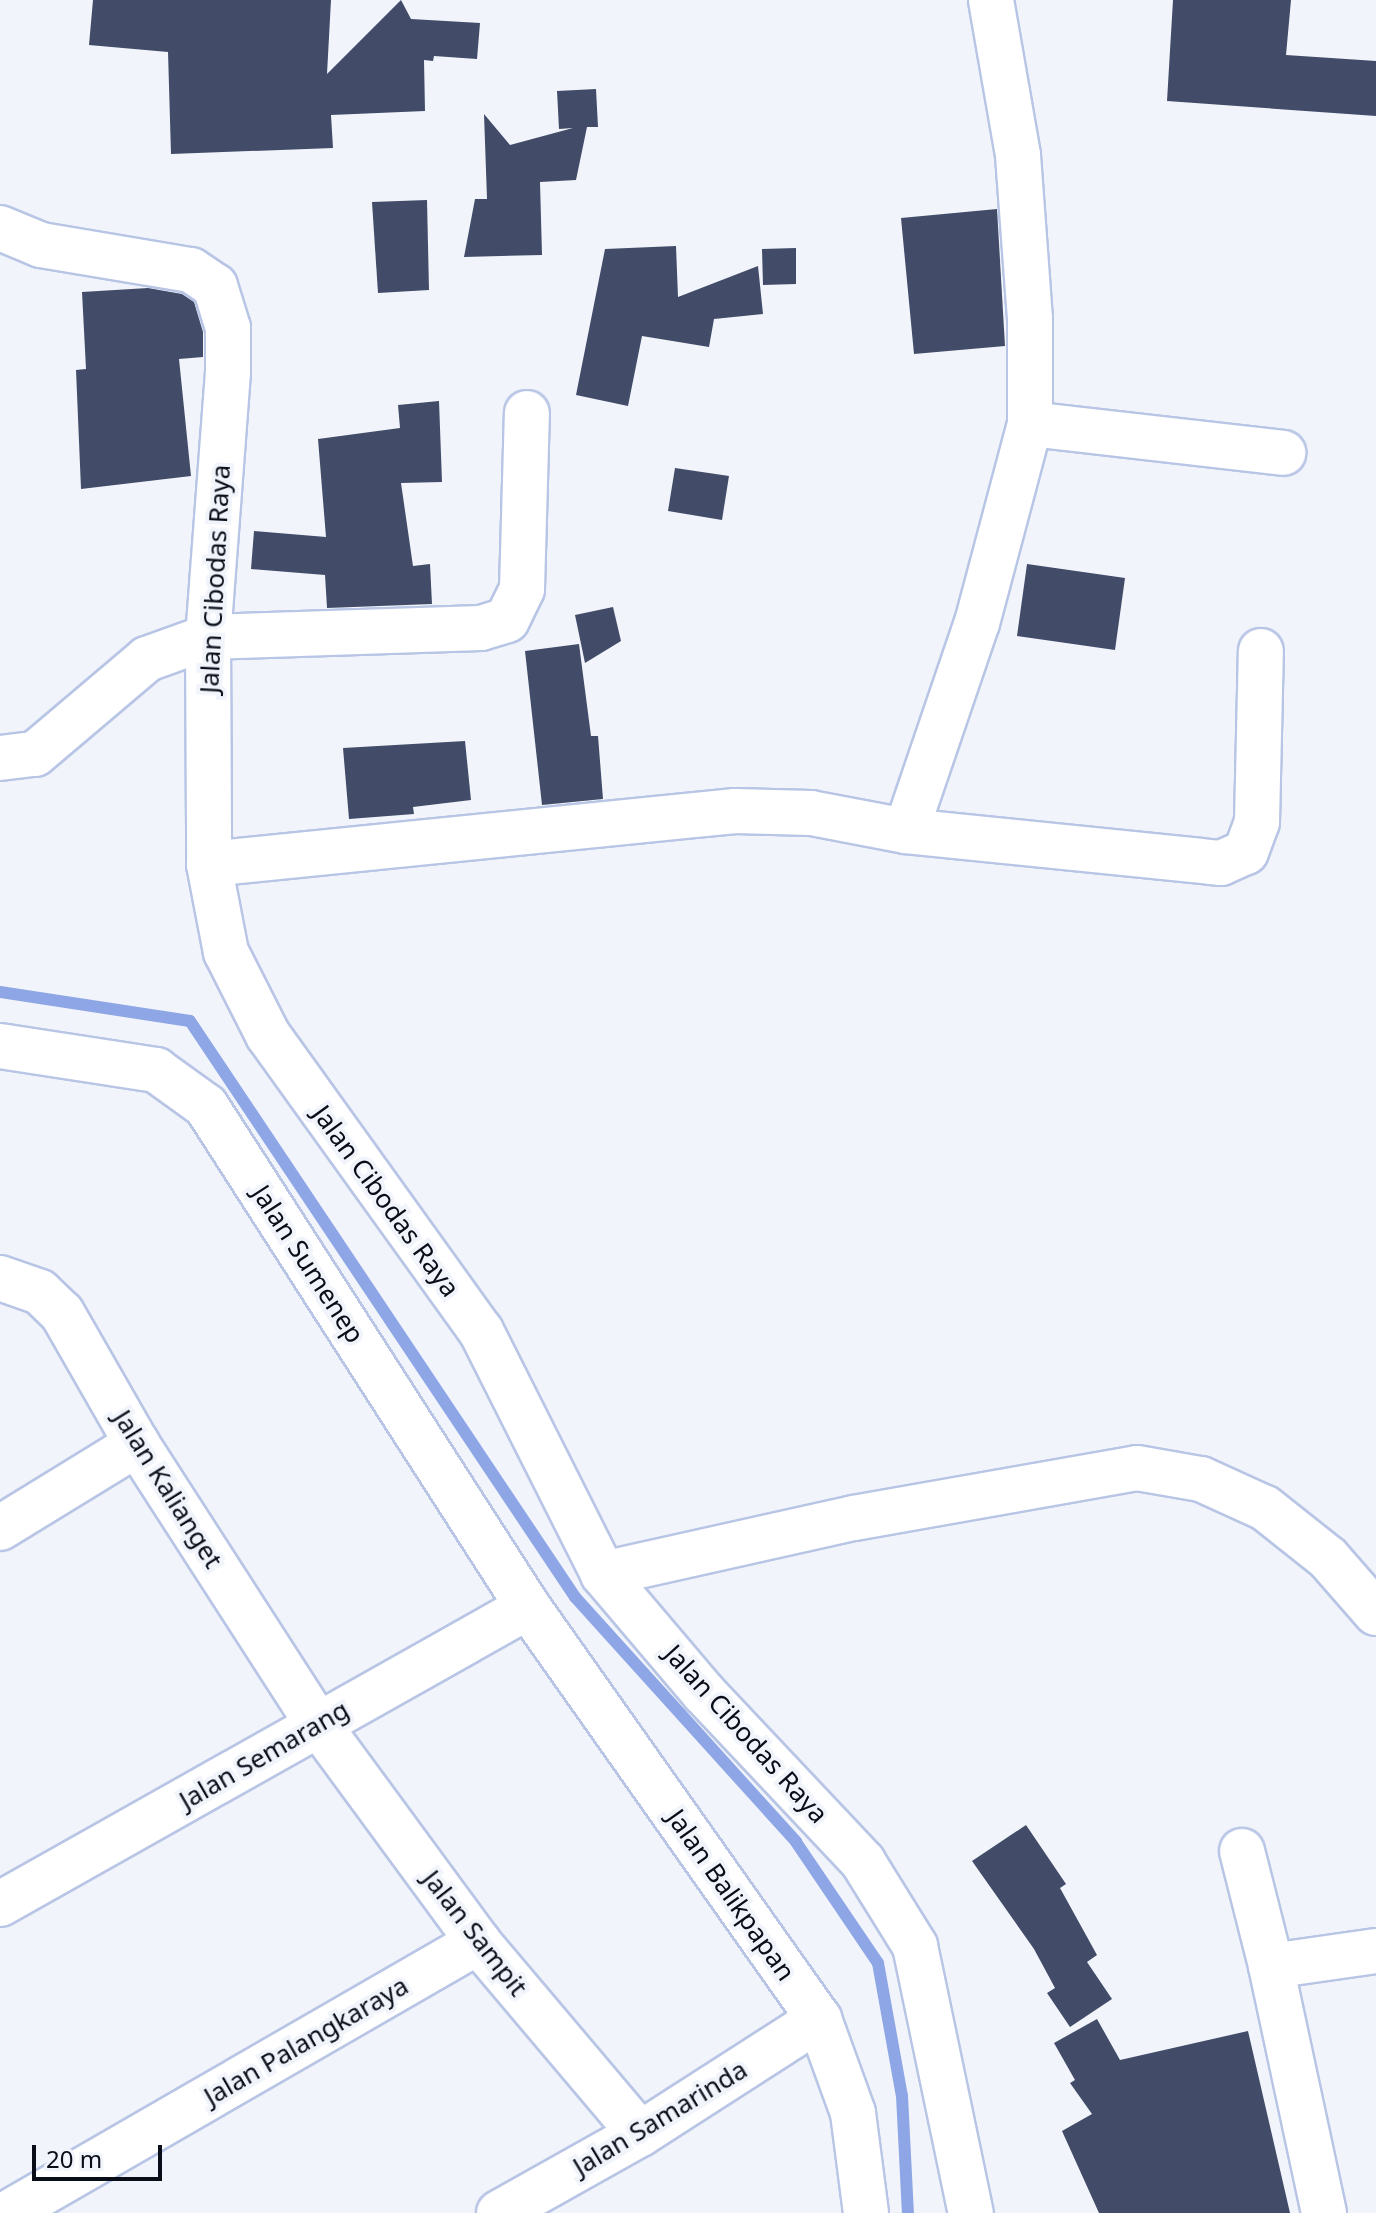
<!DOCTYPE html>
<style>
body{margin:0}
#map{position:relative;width:1376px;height:2213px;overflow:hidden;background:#f1f4fb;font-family:"Noto Sans",sans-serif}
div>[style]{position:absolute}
.stream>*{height:12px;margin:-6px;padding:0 6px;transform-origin:6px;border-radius:6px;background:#8ea6e6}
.building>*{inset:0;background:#424c68}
.roads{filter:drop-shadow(2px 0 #b8c5e5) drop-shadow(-2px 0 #b8c5e5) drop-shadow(0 2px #b8c5e5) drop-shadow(0 -2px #b8c5e5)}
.minor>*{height:44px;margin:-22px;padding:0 22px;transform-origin:22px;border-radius:22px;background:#fff}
span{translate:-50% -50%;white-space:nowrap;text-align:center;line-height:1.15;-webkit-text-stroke:8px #f1f4fb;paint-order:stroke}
.street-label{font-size:26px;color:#090d18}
.scale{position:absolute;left:32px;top:2145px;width:130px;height:36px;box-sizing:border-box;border:4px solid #090d18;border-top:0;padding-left:10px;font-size:24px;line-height:28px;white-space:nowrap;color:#090d18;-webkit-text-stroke:6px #f1f4fb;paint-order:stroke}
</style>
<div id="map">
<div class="stream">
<i style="left:0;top:992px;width:192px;rotate:8.7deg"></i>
<i style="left:190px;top:1021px;width:693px;rotate:56.24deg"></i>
<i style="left:575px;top:1597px;width:330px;rotate:47.9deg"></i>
<i style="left:796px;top:1842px;width:146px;rotate:55.9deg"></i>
<i style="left:878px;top:1963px;width:135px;rotate:79.8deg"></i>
<i style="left:902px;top:2096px;width:117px;rotate:87.1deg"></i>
</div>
<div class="building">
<i style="clip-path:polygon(93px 0,331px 0,327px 74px,401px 0,411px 19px,480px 23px,477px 59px,434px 56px,433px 61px,424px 60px,425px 111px,331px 115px,333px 148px,171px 154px,168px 52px,89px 45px)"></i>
<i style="clip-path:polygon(1173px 0,1291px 0,1286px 55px,1376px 61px,1376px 116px,1167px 101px)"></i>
<i style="clip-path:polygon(596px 89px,598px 127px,587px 127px,576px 180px,540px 182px,542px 255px,464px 257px,475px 199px,487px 199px,484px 114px,510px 145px,573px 128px,559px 129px,557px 91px)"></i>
<i style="clip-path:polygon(427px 200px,429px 290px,378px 293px,372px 202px)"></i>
<i style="clip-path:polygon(997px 209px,1005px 346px,914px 354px,901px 218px)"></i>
<i style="clip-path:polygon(676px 246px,678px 297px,758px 266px,763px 314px,714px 319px,709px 347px,642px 336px,628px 406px,576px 395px,605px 249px)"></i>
<i style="clip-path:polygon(796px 248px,796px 284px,763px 285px,762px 249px)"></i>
<i style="clip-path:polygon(148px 288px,182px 294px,194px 302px,203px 332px,203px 357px,179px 359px,191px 476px,81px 489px,76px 370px,86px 369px,82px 292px)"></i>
<i style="clip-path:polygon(439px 401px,442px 482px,401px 483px,413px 566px,430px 564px,432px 604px,327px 608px,325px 575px,251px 569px,254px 531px,326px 537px,318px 439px,400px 428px,398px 405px)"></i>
<i style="clip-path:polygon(675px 468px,729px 476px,722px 520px,668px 511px)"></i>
<i style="clip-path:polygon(1027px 564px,1125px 578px,1115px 650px,1017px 636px)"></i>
<i style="clip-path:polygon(613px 607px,621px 641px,585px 663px,575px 615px)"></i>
<i style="clip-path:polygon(579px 644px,591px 736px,598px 736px,603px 799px,542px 805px,525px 651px)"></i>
<i style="clip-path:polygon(465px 741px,471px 800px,413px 807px,414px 814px,349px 819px,343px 748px)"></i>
<i style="clip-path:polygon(1026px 1825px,1066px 1884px,1060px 1888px,1097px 1955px,1087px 1962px,1112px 1999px,1070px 2027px,1047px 1993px,1055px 1988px,1034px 1949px,972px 1861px)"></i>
<i style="clip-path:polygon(1097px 2019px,1120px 2060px,1248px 2031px,1290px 2213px,1099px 2213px,1062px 2131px,1092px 2114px,1070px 2083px,1075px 2080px,1054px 2043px)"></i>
</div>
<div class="roads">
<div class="minor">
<i style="left:0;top:228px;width:44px;rotate:22.5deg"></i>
<i style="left:41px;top:245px;width:152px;rotate:9.5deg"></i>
<i style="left:191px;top:270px;width:29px;rotate:34deg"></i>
<i style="left:215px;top:286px;width:44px;rotate:72.8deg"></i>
<i style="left:228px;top:328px;width:44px;rotate:90deg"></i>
<i style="left:228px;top:372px;width:266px;rotate:94.3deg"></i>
<i style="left:208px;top:637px;width:227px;rotate:89.7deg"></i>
<i style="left:209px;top:864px;width:90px;rotate:79.1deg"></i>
<i style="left:226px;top:952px;width:93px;rotate:63.2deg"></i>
<i style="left:268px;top:1035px;width:365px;rotate:54.3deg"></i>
<i style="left:481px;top:1331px;width:272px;rotate:63.3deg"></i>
<i style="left:603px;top:1574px;width:156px;rotate:49.7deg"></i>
<i style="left:704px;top:1693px;width:232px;rotate:46.7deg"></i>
<i style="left:863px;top:1862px;width:99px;rotate:58.2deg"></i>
<i style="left:915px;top:1946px;width:273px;rotate:78.2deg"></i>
<i style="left:1030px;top:424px;width:255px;rotate:6.5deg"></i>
<i style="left:0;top:758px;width:35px;rotate:-7deg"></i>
<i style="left:35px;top:754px;width:147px;rotate:-40.3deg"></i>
<i style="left:147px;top:659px;width:65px;rotate:-19.8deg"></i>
<i style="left:208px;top:637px;width:273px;rotate:-1.9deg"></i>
<i style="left:481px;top:628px;width:27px;rotate:-17deg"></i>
<i style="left:507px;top:620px;width:34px;rotate:-64deg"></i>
<i style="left:522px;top:589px;width:176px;rotate:-88.4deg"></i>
<i style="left:906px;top:831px;width:220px;rotate:-71.2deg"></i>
<i style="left:977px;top:623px;width:206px;rotate:-75.1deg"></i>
<i style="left:1030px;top:424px;width:105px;rotate:-90deg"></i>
<i style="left:1030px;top:319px;width:164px;rotate:-94.2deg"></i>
<i style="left:1018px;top:155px;width:157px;rotate:-99.9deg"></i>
<i style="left:209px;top:864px;width:529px;rotate:-5.75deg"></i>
<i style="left:735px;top:811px;width:76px;rotate:1.5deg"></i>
<i style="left:811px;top:813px;width:97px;rotate:10.7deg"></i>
<i style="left:906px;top:831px;width:317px;rotate:5.8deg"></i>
<i style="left:1221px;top:863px;width:27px;rotate:-24deg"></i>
<i style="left:1246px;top:852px;width:32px;rotate:-70deg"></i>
<i style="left:1257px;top:822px;width:171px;rotate:-88.7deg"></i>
<i style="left:0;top:1046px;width:158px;rotate:8.7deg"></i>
<i style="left:156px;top:1070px;width:62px;rotate:35.8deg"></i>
<i style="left:206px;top:1106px;width:596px;rotate:57.27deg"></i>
<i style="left:528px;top:1607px;width:504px;rotate:54.77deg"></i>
<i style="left:819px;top:2019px;width:100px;rotate:70.1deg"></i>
<i style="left:853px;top:2113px;width:101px;rotate:82.6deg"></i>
<i style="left:0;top:1278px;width:42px;rotate:19.3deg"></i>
<i style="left:40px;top:1292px;width:30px;rotate:44deg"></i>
<i style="left:62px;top:1313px;width:151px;rotate:60.2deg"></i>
<i style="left:137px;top:1444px;width:325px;rotate:57.2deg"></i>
<i style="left:313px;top:1717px;width:279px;rotate:53.7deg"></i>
<i style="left:478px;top:1942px;width:251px;rotate:49.8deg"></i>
<i style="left:0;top:1528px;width:161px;rotate:-31.5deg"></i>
<i style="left:603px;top:1574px;width:257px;rotate:-12.6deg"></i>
<i style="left:854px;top:1518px;width:287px;rotate:-10deg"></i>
<i style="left:1137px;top:1468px;width:65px;rotate:9.8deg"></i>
<i style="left:1201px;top:1479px;width:70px;rotate:24.4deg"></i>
<i style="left:1265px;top:1508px;width:80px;rotate:38.4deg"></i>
<i style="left:1328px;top:1558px;width:73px;rotate:48.9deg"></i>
<i style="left:1242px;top:1851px;width:119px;rotate:75.8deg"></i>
<i style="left:0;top:1904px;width:606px;rotate:-29.36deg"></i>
<i style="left:8px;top:2213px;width:543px;rotate:-29.97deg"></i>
<i style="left:499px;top:2213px;width:162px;rotate:-29.3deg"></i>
<i style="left:640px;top:2134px;width:213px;rotate:-32.7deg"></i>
<i style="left:1324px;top:2213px;width:253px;rotate:-102.1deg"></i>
<i style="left:1271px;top:1966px;width:106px;rotate:-8.1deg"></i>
</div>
</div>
<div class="street-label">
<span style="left:215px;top:579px;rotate:-87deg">Jalan Cibodas Raya</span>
<span style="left:386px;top:1201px;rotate:54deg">Jalan Cibodas Raya</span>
<span style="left:308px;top:1264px;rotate:57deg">Jalan Sumenep</span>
<span style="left:168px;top:1489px;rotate:58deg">Jalan Kalianget</span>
<span style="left:746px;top:1734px;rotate:48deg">Jalan Cibodas Raya</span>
<span style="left:264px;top:1755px;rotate:-30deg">Jalan Semarang</span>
<span style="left:731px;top:1895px;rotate:55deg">Jalan Balikpapan</span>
<span style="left:475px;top:1933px;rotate:52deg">Jalan Sampit</span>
<span style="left:306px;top:2041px;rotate:-30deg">Jalan Palangkaraya</span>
<span style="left:660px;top:2118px;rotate:-31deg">Jalan Samarinda</span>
</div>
<div class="scale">20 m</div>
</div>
